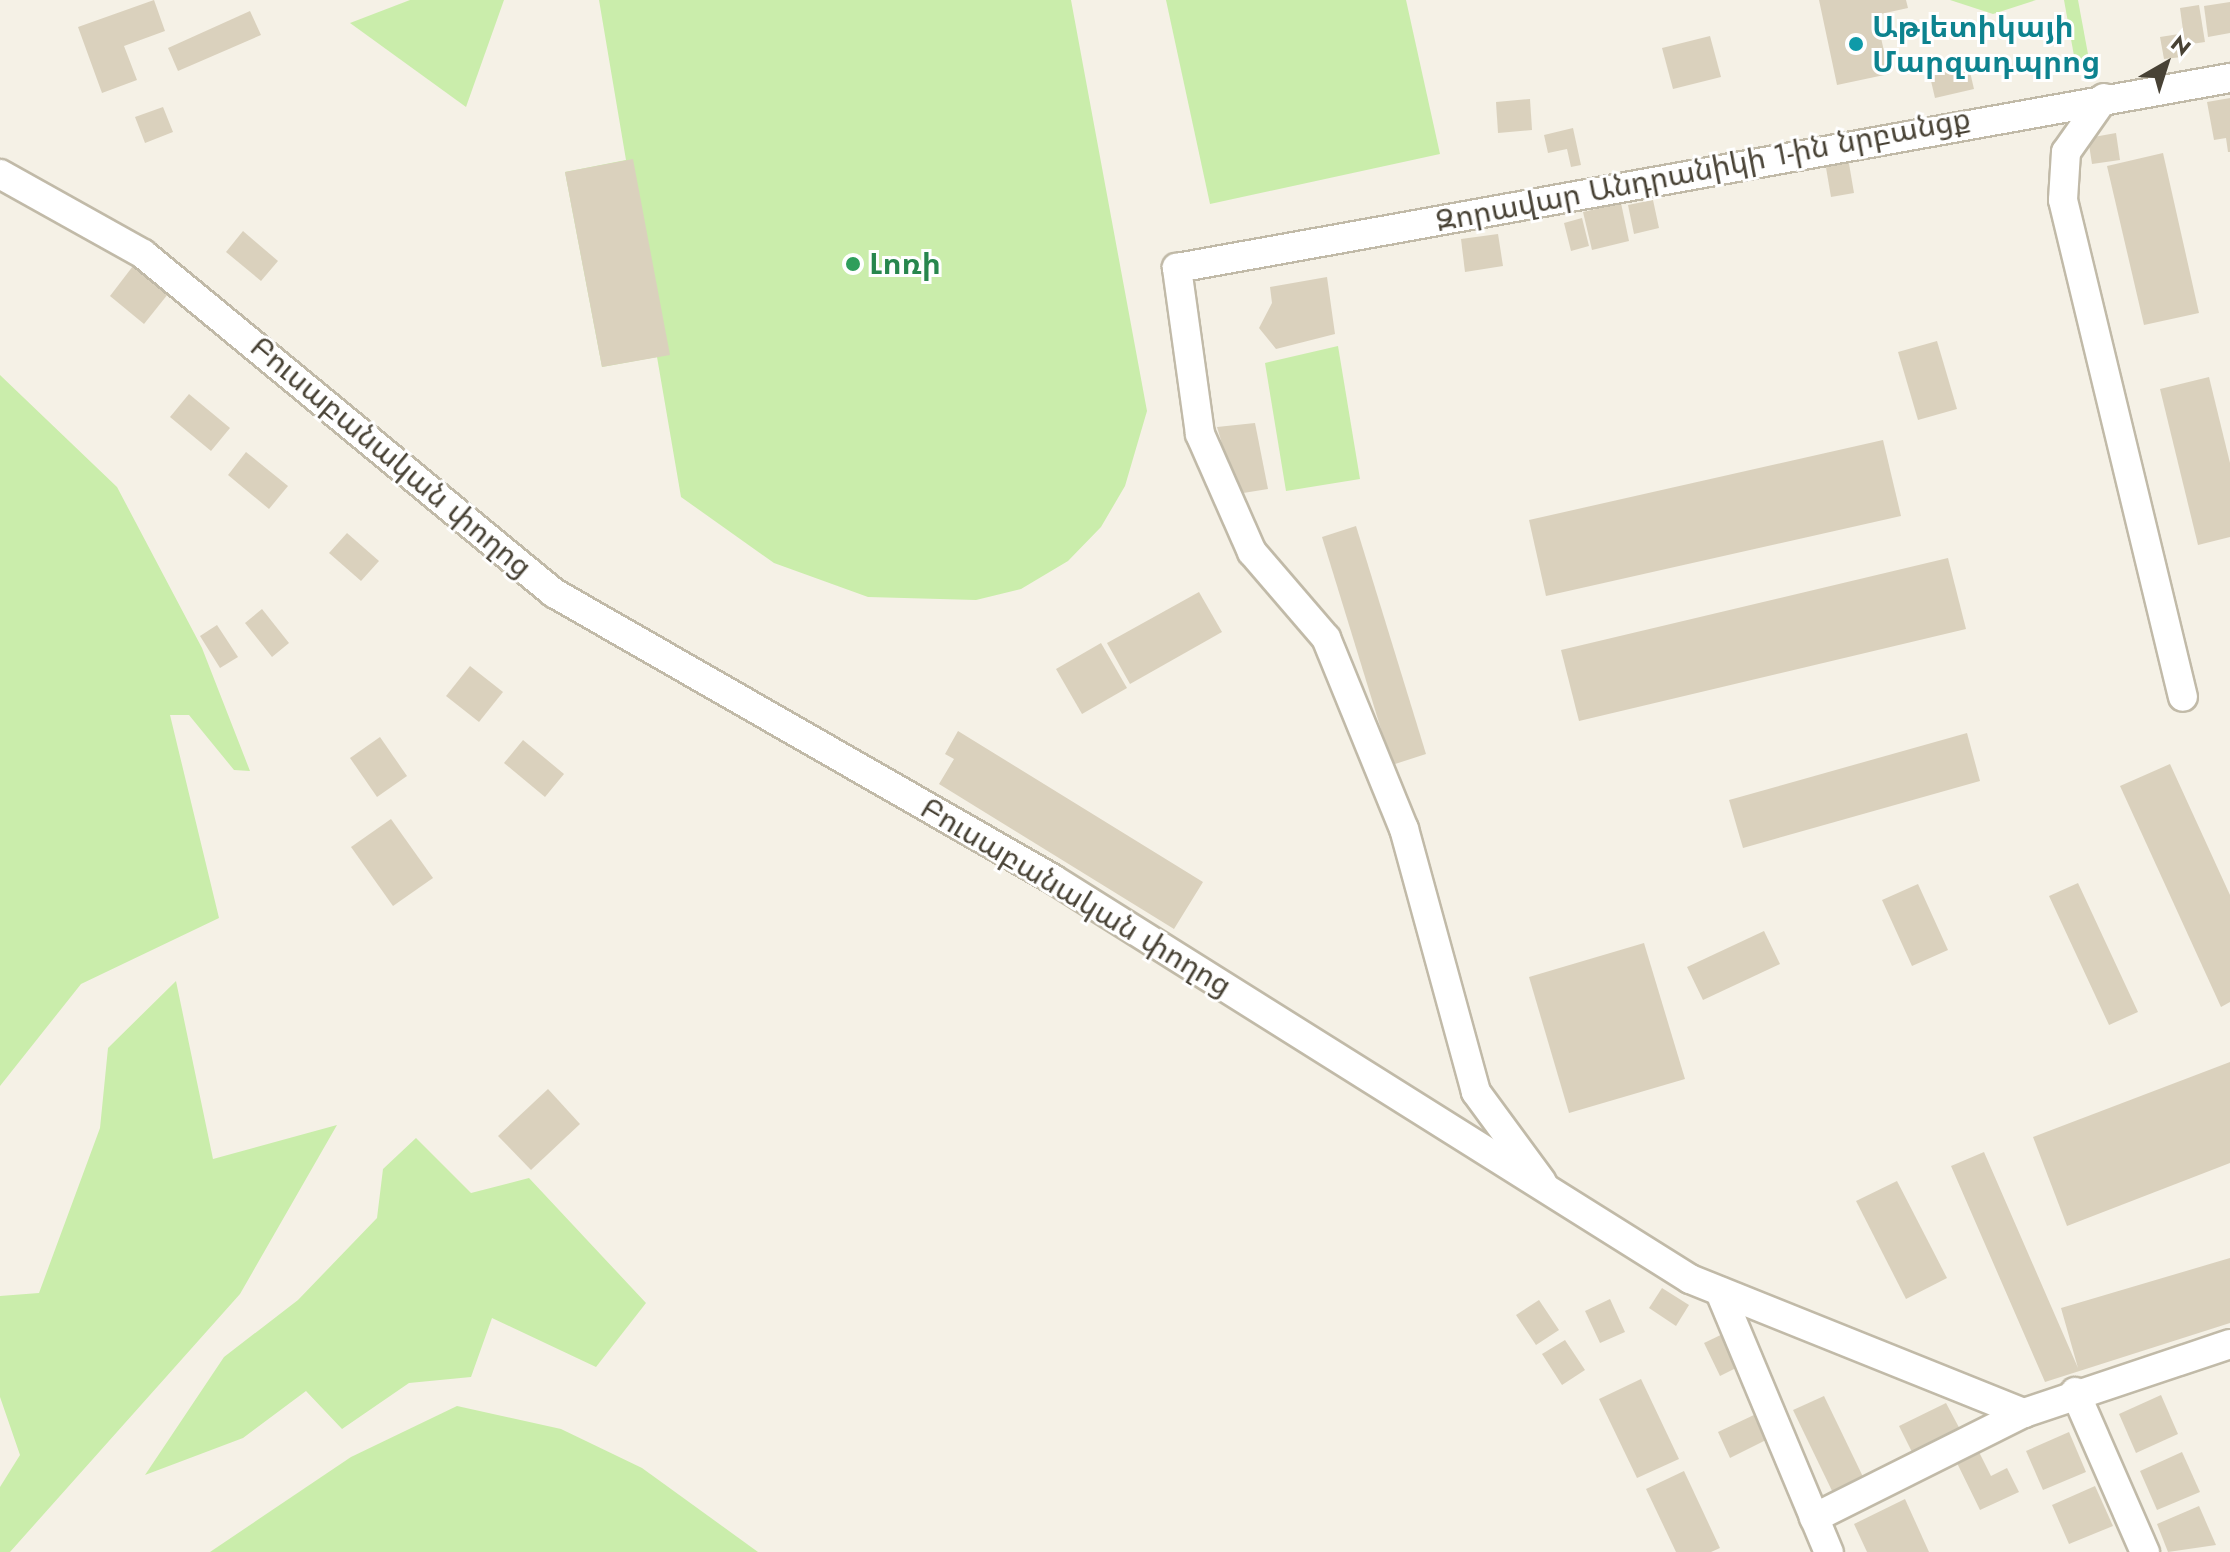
<!DOCTYPE html>
<meta charset="utf-8">
<style>
body{margin:0}
#map{position:relative;width:2230px;height:1552px;overflow:hidden;background:#f5f1e6;font-family:Jost,"Noto Sans Armenian",sans-serif}
div>[style]{position:absolute}
.green>*{inset:0;background:#caedab}
.building>*{inset:0;background:#dad1bd}
.roads{filter:drop-shadow(2px 0 #c1baa8) drop-shadow(-2px 0 #c1baa8) drop-shadow(0 2px #c1baa8) drop-shadow(0 -2px #c1baa8)}
.minor>*{height:28px;margin:-14px;padding:0 14px;transform-origin:14px;border-radius:14px;background:#fff}
.dots>*{width:22px;height:22px;translate:-50% -50%;box-sizing:border-box;border:4px solid #fff;border-radius:50%}
span{translate:-50% -50%;white-space:nowrap;text-align:center;line-height:1.15;-webkit-text-stroke:6px #fff;paint-order:stroke}
.culture-label{font-size:30px;color:#0d838f;font-weight:700}
.left{translate:0 -50%;text-align:left}
.street-label{font-size:30px;color:#484235}
.leisure-label{font-size:30px;color:#27864d;font-weight:700}
.north{position:absolute;left:2126px;top:24px;width:80px;height:80px;-webkit-text-stroke:6px #fff;paint-order:stroke;rotate:39deg;font-size:22px;font-weight:700;line-height:32px;text-align:center;color:#484235}
.north::after{content:'';display:block;margin:auto;width:28px;height:36px;background:#484235;clip-path:polygon(50% 0,100% 100%,50% 72%,0 100%)}
</style>
<div id="map">
<div class="green">
<i style="clip-path:polygon(410px 0,504px 0,466px 107px,350px 23px)"></i>
<i style="clip-path:polygon(599px 0,1071px 0,1147px 411px,1125px 486px,1101px 527px,1068px 561px,1021px 589px,976px 600px,868px 597px,774px 563px,681px 497px,657px 357px,602px 367px,565px 172px,626px 160px)"></i>
<i style="clip-path:polygon(1166px 0,1406px 0,1440px 154px,1210px 204px)"></i>
<i style="clip-path:polygon(1950px 0,2036px 0,1993px 14px)"></i>
<i style="clip-path:polygon(2064px 0,2078px 0,2090px 65px,2076px 67px)"></i>
<i style="clip-path:polygon(1338px 346px,1360px 479px,1286px 491px,1265px 363px)"></i>
<i style="clip-path:polygon(0 375px,117px 487px,202px 648px,250px 771px,234px 770px,189px 715px,170px 715px,219px 918px,81px 984px,0 1086px)"></i>
<i style="clip-path:polygon(176px 981px,213px 1159px,337px 1125px,240px 1294px,10px 1552px,0 1552px,0 1487px,20px 1455px,0 1397px,0 1296px,39px 1293px,100px 1128px,108px 1048px)"></i>
<i style="clip-path:polygon(416px 1138px,471px 1193px,529px 1178px,646px 1303px,596px 1367px,492px 1318px,471px 1377px,409px 1383px,342px 1429px,306px 1391px,243px 1438px,145px 1475px,224px 1357px,298px 1300px,377px 1218px,383px 1169px)"></i>
<i style="clip-path:polygon(457px 1406px,561px 1429px,642px 1468px,758px 1552px,210px 1552px,351px 1457px)"></i>
</div>
<div class="building">
<i style="clip-path:polygon(154px 0,165px 31px,124px 46px,137px 80px,102px 93px,78px 27px)"></i>
<i style="clip-path:polygon(1819px 0,1906px 0,1908px 8px,1876px 15px,1889px 74px,1837px 85px)"></i>
<i style="clip-path:polygon(2230px 2px,2230px 33px,2208px 37px,2204px 6px)"></i>
<i style="clip-path:polygon(2199px 5px,2205px 42px,2185px 45px,2180px 8px)"></i>
<i style="clip-path:polygon(250px 11px,261px 35px,178px 71px,168px 48px)"></i>
<i style="clip-path:polygon(2179px 34px,2182px 57px,2164px 59px,2160px 37px)"></i>
<i style="clip-path:polygon(1710px 36px,1721px 77px,1673px 89px,1662px 48px)"></i>
<i style="clip-path:polygon(1966px 55px,1974px 89px,1935px 98px,1927px 64px)"></i>
<i style="clip-path:polygon(2230px 98px,2230px 152px,2228px 152px,2226px 138px,2214px 140px,2207px 102px)"></i>
<i style="clip-path:polygon(1530px 99px,1532px 130px,1498px 133px,1496px 102px)"></i>
<i style="clip-path:polygon(163px 107px,173px 132px,145px 143px,135px 117px)"></i>
<i style="clip-path:polygon(1573px 128px,1581px 165px,1571px 167px,1567px 149px,1548px 153px,1544px 135px)"></i>
<i style="clip-path:polygon(2116px 133px,2120px 160px,2092px 164px,2088px 138px)"></i>
<i style="clip-path:polygon(1847px 152px,1854px 193px,1831px 197px,1824px 156px)"></i>
<i style="clip-path:polygon(2163px 153px,2199px 313px,2144px 325px,2107px 166px)"></i>
<i style="clip-path:polygon(633px 159px,670px 355px,602px 367px,565px 172px)"></i>
<i style="clip-path:polygon(1653px 200px,1659px 228px,1634px 234px,1628px 205px)"></i>
<i style="clip-path:polygon(1621px 203px,1629px 241px,1592px 250px,1583px 212px)"></i>
<i style="clip-path:polygon(1582px 218px,1589px 246px,1571px 251px,1564px 223px)"></i>
<i style="clip-path:polygon(243px 231px,278px 261px,261px 281px,226px 252px)"></i>
<i style="clip-path:polygon(1498px 234px,1503px 266px,1465px 272px,1461px 239px)"></i>
<i style="clip-path:polygon(133px 266px,168px 294px,144px 324px,110px 296px)"></i>
<i style="clip-path:polygon(1327px 277px,1335px 334px,1276px 349px,1259px 328px,1272px 303px,1270px 287px)"></i>
<i style="clip-path:polygon(1937px 341px,1957px 409px,1918px 420px,1898px 352px)"></i>
<i style="clip-path:polygon(2209px 377px,2230px 463px,2230px 537px,2198px 545px,2160px 389px)"></i>
<i style="clip-path:polygon(189px 394px,230px 428px,211px 451px,170px 417px)"></i>
<i style="clip-path:polygon(1255px 423px,1268px 489px,1237px 494px,1217px 427px)"></i>
<i style="clip-path:polygon(1883px 440px,1901px 516px,1546px 596px,1529px 520px)"></i>
<i style="clip-path:polygon(246px 452px,288px 486px,269px 509px,228px 475px)"></i>
<i style="clip-path:polygon(1356px 526px,1426px 754px,1392px 765px,1322px 537px)"></i>
<i style="clip-path:polygon(347px 533px,379px 561px,361px 581px,329px 553px)"></i>
<i style="clip-path:polygon(1948px 558px,1966px 629px,1579px 721px,1561px 650px)"></i>
<i style="clip-path:polygon(1199px 592px,1222px 632px,1130px 684px,1107px 643px)"></i>
<i style="clip-path:polygon(262px 609px,289px 643px,272px 657px,245px 623px)"></i>
<i style="clip-path:polygon(217px 625px,238px 657px,220px 668px,200px 636px)"></i>
<i style="clip-path:polygon(1101px 643px,1127px 688px,1082px 714px,1056px 669px)"></i>
<i style="clip-path:polygon(470px 666px,503px 692px,479px 722px,446px 696px)"></i>
<i style="clip-path:polygon(958px 731px,1203px 882px,1174px 929px,939px 784px,954px 759px,945px 754px)"></i>
<i style="clip-path:polygon(1967px 733px,1980px 781px,1743px 848px,1729px 800px)"></i>
<i style="clip-path:polygon(380px 737px,407px 776px,377px 797px,350px 758px)"></i>
<i style="clip-path:polygon(523px 740px,564px 774px,545px 797px,504px 763px)"></i>
<i style="clip-path:polygon(2170px 764px,2230px 895px,2230px 1002px,2221px 1007px,2120px 786px)"></i>
<i style="clip-path:polygon(391px 819px,433px 878px,393px 906px,351px 847px)"></i>
<i style="clip-path:polygon(2078px 883px,2138px 1012px,2109px 1025px,2049px 896px)"></i>
<i style="clip-path:polygon(1918px 884px,1948px 950px,1912px 966px,1882px 900px)"></i>
<i style="clip-path:polygon(1764px 931px,1780px 964px,1703px 1000px,1687px 967px)"></i>
<i style="clip-path:polygon(1644px 943px,1685px 1079px,1569px 1113px,1529px 977px)"></i>
<i style="clip-path:polygon(2230px 1062px,2230px 1163px,2067px 1226px,2033px 1137px)"></i>
<i style="clip-path:polygon(548px 1089px,580px 1124px,531px 1170px,498px 1136px)"></i>
<i style="clip-path:polygon(1984px 1152px,2078px 1368px,2061px 1308px,2230px 1258px,2230px 1323px,2045px 1382px,1951px 1166px)"></i>
<i style="clip-path:polygon(1897px 1181px,1947px 1278px,1906px 1299px,1856px 1201px)"></i>
<i style="clip-path:polygon(1662px 1288px,1689px 1305px,1676px 1326px,1649px 1308px)"></i>
<i style="clip-path:polygon(1610px 1299px,1625px 1332px,1600px 1343px,1585px 1311px)"></i>
<i style="clip-path:polygon(1539px 1300px,1559px 1330px,1536px 1345px,1516px 1315px)"></i>
<i style="clip-path:polygon(1729px 1331px,1744px 1364px,1720px 1376px,1704px 1343px)"></i>
<i style="clip-path:polygon(1565px 1340px,1585px 1370px,1562px 1385px,1542px 1354px)"></i>
<i style="clip-path:polygon(1641px 1379px,1679px 1459px,1637px 1478px,1599px 1399px)"></i>
<i style="clip-path:polygon(2161px 1395px,2178px 1434px,2136px 1453px,2119px 1414px)"></i>
<i style="clip-path:polygon(1824px 1396px,1866px 1483px,1835px 1497px,1793px 1410px)"></i>
<i style="clip-path:polygon(1946px 1403px,1963px 1435px,1915px 1458px,1899px 1426px)"></i>
<i style="clip-path:polygon(1756px 1414px,1768px 1439px,1730px 1458px,1718px 1432px)"></i>
<i style="clip-path:polygon(2069px 1432px,2086px 1472px,2043px 1490px,2026px 1451px)"></i>
<i style="clip-path:polygon(1978px 1450px,1991px 1476px,2007px 1468px,2019px 1492px,1980px 1510px,1956px 1461px)"></i>
<i style="clip-path:polygon(2182px 1452px,2200px 1492px,2157px 1510px,2140px 1471px)"></i>
<i style="clip-path:polygon(1684px 1471px,1720px 1548px,1711px 1552px,1676px 1552px,1646px 1489px)"></i>
<i style="clip-path:polygon(2095px 1486px,2113px 1526px,2069px 1544px,2052px 1505px)"></i>
<i style="clip-path:polygon(1905px 1499px,1929px 1552px,1867px 1552px,1854px 1524px)"></i>
<i style="clip-path:polygon(2199px 1506px,2216px 1545px,2168px 1552px,2157px 1524px)"></i>
</div>
<div class="roads">
<div class="minor">
<i style="left:2104px;top:98px;width:66px;rotate:125.1deg"></i>
<i style="left:2066px;top:152px;width:48px;rotate:93.6deg"></i>
<i style="left:2063px;top:200px;width:511px;rotate:76.43deg"></i>
<i style="left:0;top:174px;width:164px;rotate:29.2deg"></i>
<i style="left:143px;top:254px;width:533px;rotate:39.52deg"></i>
<i style="left:554px;top:593px;width:575px;rotate:29.82deg"></i>
<i style="left:1053px;top:879px;width:752px;rotate:32.13deg"></i>
<i style="left:1690px;top:1279px;width:360px;rotate:21.9deg"></i>
<i style="left:2024px;top:1413px;width:217px;rotate:-18.5deg"></i>
<i style="left:1542px;top:1182px;width:112px;rotate:-126.3deg"></i>
<i style="left:1476px;top:1092px;width:273px;rotate:-105.3deg"></i>
<i style="left:1404px;top:829px;width:206px;rotate:-112.2deg"></i>
<i style="left:1326px;top:638px;width:113px;rotate:-130.7deg"></i>
<i style="left:1252px;top:552px;width:129px;rotate:-113.8deg"></i>
<i style="left:1200px;top:434px;width:168px;rotate:-97.9deg"></i>
<i style="left:1177px;top:268px;width:1070px;rotate:-10.23deg"></i>
<i style="left:1720px;top:1292px;width:282px;rotate:67.3deg"></i>
<i style="left:2075px;top:1392px;width:175px;rotate:66.4deg"></i>
<i style="left:1814px;top:1518px;width:235px;rotate:-26.6deg"></i>
</div>
</div>
<div class="dots">
<i style="left:1856px;top:44px;background:#0f9aa8"></i>
<i style="left:853px;top:264px;background:#2e9e5b"></i>
</div>
<div class="culture-label">
<span class="left" style="left:1872px;top:44px">Աթլետիկայի<br>Մարզադպրոց</span>
</div>
<div class="street-label">
<span style="left:1703px;top:170px;rotate:-11deg">Զորավար Անդրանիկի 1-ին նրբանցք</span>
<span style="left:391px;top:457px;rotate:40deg">Բուսաբանական փողոց</span>
<span style="left:1076px;top:897px;rotate:31deg">Բուսաբանական փողոց</span>
</div>
<div class="leisure-label">
<span class="left" style="left:869px;top:264px">Լոռի</span>
</div>
<div class="north">N</div>
</div>
